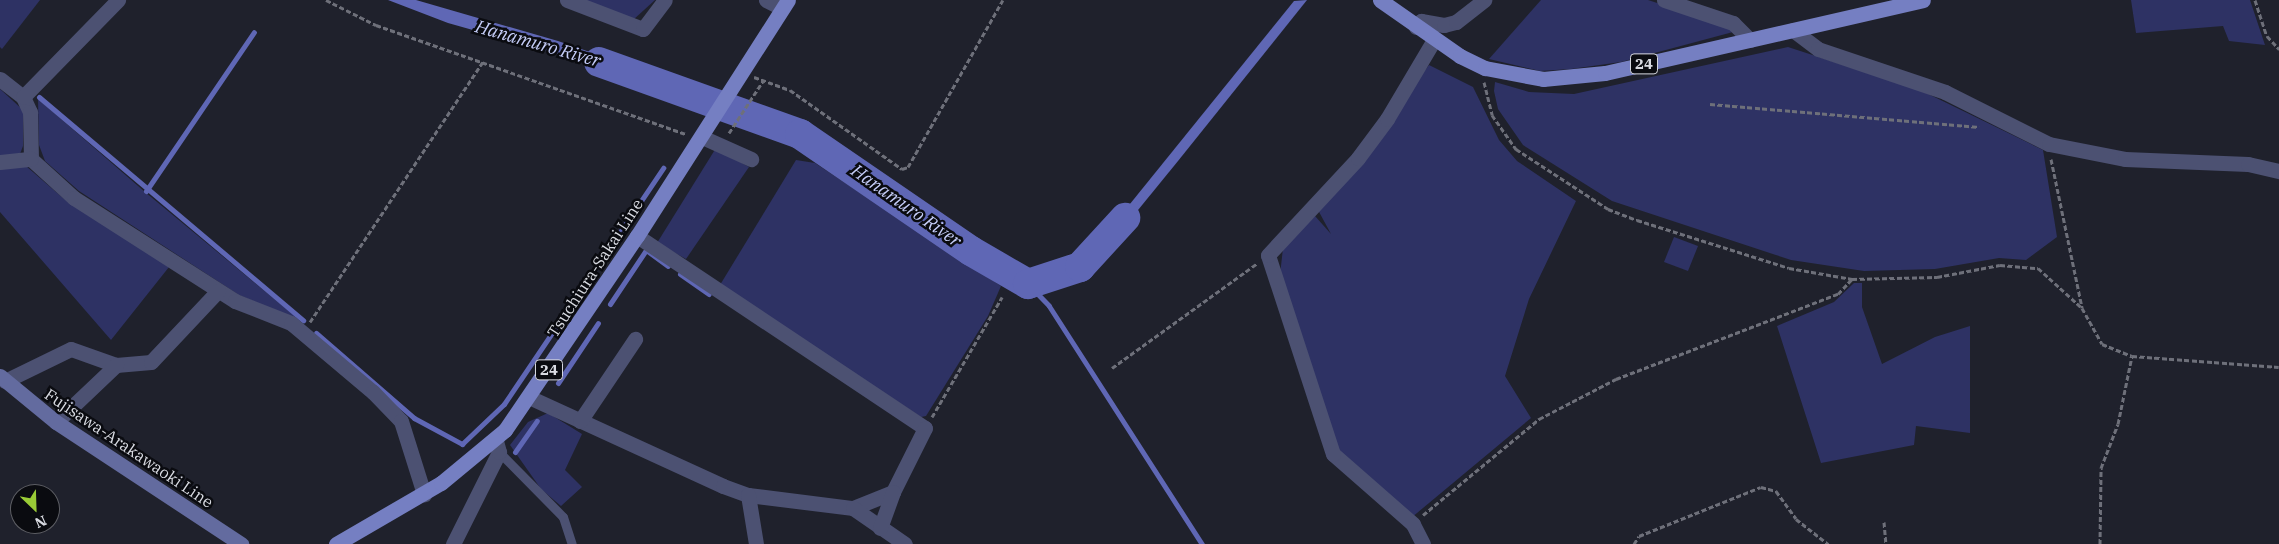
<!DOCTYPE html>
<style>
body{margin:0}
#map{position:relative;width:2279px;height:544px;overflow:hidden;background:#1f212c;font-family:"IBM Plex Serif",serif}
div>[style]{position:absolute}
.green>*{inset:0;background:#2e3264}
.water>*{inset:0;background:#5f67b5}
.stream>*{height:5px;margin:-2.5px;padding:0 2.5px;transform-origin:2.5px;border-radius:2.5px;background:#5f67b5}
.river>*{height:30px;margin:-15px;padding:0 15px;transform-origin:15px;border-radius:15px;background:#5f67b5}
.path>*{height:3px;margin-top:-1.5px;transform-origin:0;background:repeating-linear-gradient(90deg,#6e707a 0 5px,transparent 0 7.5px)}
.lane>*{height:9px;margin:-4.5px;padding:0 4.5px;transform-origin:4.5px;border-radius:4.5px;background:#4c5172}
.street>*{height:15px;margin:-7.5px;padding:0 7.5px;transform-origin:7.5px;border-radius:7.5px;background:#4c5172}
.secondary>*{height:15px;margin:-7.5px;padding:0 7.5px;transform-origin:7.5px;border-radius:7.5px;background:#636b9f}
.primary>*{height:15px;margin:-7.5px;padding:0 7.5px;transform-origin:7.5px;border-radius:7.5px;background:#757fc2}
span{translate:-50% -50%;white-space:nowrap;text-align:center;line-height:1.15;-webkit-text-stroke:5px #0a0b10;paint-order:stroke}
.shield-label span{padding:1px 4px;background:#0a0b10;border:1px solid;border-radius:4px;-webkit-text-stroke-width:0}
.shield-label{font-size:15px;color:#d9dbe2;font-weight:700}
.street-label{font-size:16px;color:#d9dbe2}
.water-label{font-size:18px;color:#c5cdf8;font-style:italic}
.north{position:absolute;left:10px;top:484px;width:50px;height:50px;box-sizing:border-box;background:#0a0b10;border:1px solid #5d5e64;border-radius:50%;rotate:156deg;font-size:14px;font-weight:700;line-height:20px;text-align:center;color:#d9dbe2}
.north::after{content:'';display:block;margin:auto;width:18px;height:22px;background:#99cb36;clip-path:polygon(50% 0,100% 100%,50% 72%,0 100%)}
</style>
<div id="map">
<div class="green">
<i style="clip-path:polygon(0 0,40px 0,2px 49px,0 47px)"></i>
<i style="clip-path:polygon(580px 0,655px 0,633px 20px)"></i>
<i style="clip-path:polygon(1541px 0,1648px 0,1731px 27px,1733px 32px,1621px 62px,1571px 69px,1540px 71px,1489px 59px)"></i>
<i style="clip-path:polygon(2131px 0,2250px 0,2265px 45px,2229px 41px,2223px 26px,2136px 33px)"></i>
<i style="clip-path:polygon(1788px 47px,1920px 90px,2043px 150px,2057px 237px,2026px 260px,1999px 258px,1935px 269px,1864px 271px,1791px 260px,1612px 201px,1523px 145px,1498px 109px,1494px 91px,1495px 82px,1529px 92px,1574px 94px)"></i>
<i style="clip-path:polygon(1429px 65px,1473px 87px,1499px 140px,1517px 161px,1576px 201px,1529px 299px,1505px 376px,1531px 418px,1411px 518px,1343px 457px,1333px 440px,1280px 275px,1283px 248px,1315px 216px,1331px 234px,1318px 210px)"></i>
<i style="clip-path:polygon(0 89px,23px 110px,23px 146px,20px 154px,0 158px)"></i>
<i style="clip-path:polygon(38px 99px,145px 192px,302px 322px,239px 295px,79px 191px,45px 161px,39px 145px)"></i>
<i style="clip-path:polygon(716px 148px,749px 167px,686px 259px,657px 243px)"></i>
<i style="clip-path:polygon(796px 160px,815px 163px,1001px 286px,988px 316px,926px 416px,921px 417px,720px 285px)"></i>
<i style="clip-path:polygon(26px 166px,63px 198px,169px 267px,111px 340px,0 212px,0 168px)"></i>
<i style="clip-path:polygon(1674px 237px,1698px 246px,1688px 271px,1664px 262px)"></i>
<i style="clip-path:polygon(1854px 283px,1862px 283px,1862px 307px,1882px 364px,1935px 337px,1970px 326px,1970px 433px,1916px 426px,1914px 445px,1821px 463px,1777px 326px,1834px 302px)"></i>
<i style="clip-path:polygon(548px 413px,582px 434px,565px 470px,582px 487px,561px 506px,541px 489px,510px 445px,528px 422px)"></i>
</div>
<div class="water">
<i style="clip-path:polygon(388px 0,416px 0,558px 41px,775px 116px,839px 152px,833px 162px,715px 98px,448px 23px)"></i>
<i style="clip-path:polygon(1307px 0,1178px 161px,1103px 253px,1096px 246px,1294px 1px)"></i>
</div>
<div class="stream">
<i style="left:39px;top:97px;width:346px;rotate:40.2deg"></i>
<i style="left:146px;top:191px;width:192px;rotate:-55.8deg"></i>
<i style="left:680px;top:274px;width:35px;rotate:35deg"></i>
<i style="left:1028px;top:284px;width:30px;rotate:46deg"></i>
<i style="left:1049px;top:306px;width:283px;rotate:57.3deg"></i>
<i style="left:610px;top:304px;width:65px;rotate:-56.3deg"></i>
<i style="left:646px;top:250px;width:27px;rotate:36deg"></i>
<i style="left:316px;top:333px;width:130px;rotate:40.9deg"></i>
<i style="left:414px;top:418px;width:55px;rotate:28.4deg"></i>
<i style="left:462px;top:444px;width:58px;rotate:-43.6deg"></i>
<i style="left:504px;top:404px;width:285px;rotate:-56deg"></i>
<i style="left:558px;top:383px;width:72px;rotate:-56.3deg"></i>
<i style="left:515px;top:452px;width:38px;rotate:-55deg"></i>
</div>
<div class="river">
<i style="left:599px;top:62px;width:214px;rotate:19.7deg"></i>
<i style="left:800px;top:134px;width:207px;rotate:34.4deg"></i>
<i style="left:971px;top:251px;width:66px;rotate:30.1deg"></i>
<i style="left:1028px;top:284px;width:55px;rotate:-18.1deg"></i>
<i style="left:1080px;top:267px;width:67px;rotate:-47.4deg"></i>
</div>
<div class="path">
<i style="left:326px;top:0;width:56px;rotate:26.6deg"></i>
<i style="left:376px;top:25px;width:329px;rotate:19.4deg"></i>
<i style="left:2255px;top:0;width:38px;rotate:72deg"></i>
<i style="left:2267px;top:36px;width:18px;rotate:47deg"></i>
<i style="left:754px;top:77px;width:38px;rotate:20deg"></i>
<i style="left:790px;top:90px;width:137px;rotate:35.2deg"></i>
<i style="left:902px;top:169px;width:6px;rotate:-18deg"></i>
<i style="left:908px;top:167px;width:192px;rotate:-60.4deg"></i>
<i style="left:1484px;top:82px;width:34px;rotate:76deg"></i>
<i style="left:1492px;top:115px;width:42px;rotate:54.8deg"></i>
<i style="left:1516px;top:149px;width:110px;rotate:33.1deg"></i>
<i style="left:1608px;top:209px;width:31px;rotate:21deg"></i>
<i style="left:1637px;top:220px;width:159px;rotate:17.5deg"></i>
<i style="left:1789px;top:268px;width:64px;rotate:9.9deg"></i>
<i style="left:1852px;top:279px;width:85px;rotate:-1.3deg"></i>
<i style="left:1937px;top:277px;width:64px;rotate:-10.8deg"></i>
<i style="left:2000px;top:265px;width:38px;rotate:5deg"></i>
<i style="left:2038px;top:268px;width:59px;rotate:42.3deg"></i>
<i style="left:1710px;top:104px;width:270px;rotate:4.9deg"></i>
<i style="left:729px;top:133px;width:62px;rotate:-56.8deg"></i>
<i style="left:2051px;top:159px;width:152px;rotate:78.2deg"></i>
<i style="left:2082px;top:308px;width:41px;rotate:60.9deg"></i>
<i style="left:2102px;top:344px;width:32px;rotate:22deg"></i>
<i style="left:2132px;top:356px;width:147px;rotate:4.3deg"></i>
<i style="left:310px;top:322px;width:312px;rotate:-56.4deg"></i>
<i style="left:1112px;top:368px;width:178px;rotate:-35.8deg"></i>
<i style="left:932px;top:417px;width:139px;rotate:-59.7deg"></i>
<i style="left:1423px;top:515px;width:151px;rotate:-39.6deg"></i>
<i style="left:1539px;top:419px;width:87px;rotate:-27.5deg"></i>
<i style="left:1616px;top:379px;width:238px;rotate:-21deg"></i>
<i style="left:1838px;top:294px;width:21px;rotate:-47deg"></i>
<i style="left:1884px;top:522px;width:22px;rotate:85deg"></i>
<i style="left:1634px;top:544px;width:9px;rotate:-58deg"></i>
<i style="left:1639px;top:536px;width:131px;rotate:-21.9deg"></i>
<i style="left:1761px;top:487px;width:16px;rotate:15deg"></i>
<i style="left:1776px;top:491px;width:34px;rotate:54deg"></i>
<i style="left:1796px;top:519px;width:41px;rotate:38deg"></i>
<i style="left:2100px;top:544px;width:76px;rotate:-89.2deg"></i>
<i style="left:2101px;top:468px;width:47px;rotate:-68.9deg"></i>
<i style="left:2118px;top:424px;width:69px;rotate:-78.4deg"></i>
</div>
<div class="lane">
<i style="left:499px;top:452px;width:91px;rotate:45.4deg"></i>
<i style="left:563px;top:517px;width:28px;rotate:72deg"></i>
</div>
<div class="street">
<i style="left:567px;top:0;width:81px;rotate:20.9deg"></i>
<i style="left:643px;top:29px;width:36px;rotate:-53deg"></i>
<i style="left:766px;top:0;width:18px;rotate:27deg"></i>
<i style="left:1664px;top:0;width:73px;rotate:18.4deg"></i>
<i style="left:1733px;top:23px;width:24px;rotate:45deg"></i>
<i style="left:1416px;top:27px;width:8px;rotate:-50deg"></i>
<i style="left:1421px;top:21px;width:23px;rotate:10deg"></i>
<i style="left:1444px;top:25px;width:12px;rotate:-14deg"></i>
<i style="left:1456px;top:22px;width:36px;rotate:-38deg"></i>
<i style="left:1793px;top:30px;width:31px;rotate:37deg"></i>
<i style="left:1818px;top:49px;width:134px;rotate:18.7deg"></i>
<i style="left:1945px;top:92px;width:116px;rotate:26.6deg"></i>
<i style="left:2049px;top:144px;width:77px;rotate:11.2deg"></i>
<i style="left:2125px;top:159px;width:123px;rotate:2.3deg"></i>
<i style="left:2248px;top:164px;width:32px;rotate:13deg"></i>
<i style="left:0;top:79px;width:29px;rotate:38deg"></i>
<i style="left:23px;top:97px;width:17px;rotate:65deg"></i>
<i style="left:30px;top:112px;width:47px;rotate:88.8deg"></i>
<i style="left:31px;top:159px;width:58px;rotate:42.2deg"></i>
<i style="left:74px;top:198px;width:191px;rotate:32.6deg"></i>
<i style="left:235px;top:301px;width:60px;rotate:21.4deg"></i>
<i style="left:291px;top:323px;width:107px;rotate:40.1deg"></i>
<i style="left:373px;top:392px;width:40px;rotate:46deg"></i>
<i style="left:401px;top:421px;width:77px;rotate:72.5deg"></i>
<i style="left:23px;top:97px;width:136px;rotate:-45.6deg"></i>
<i style="left:702px;top:137px;width:54px;rotate:24.2deg"></i>
<i style="left:0;top:162px;width:31px;rotate:-6deg"></i>
<i style="left:637px;top:236px;width:346px;rotate:33.7deg"></i>
<i style="left:925px;top:428px;width:72px;rotate:116.6deg"></i>
<i style="left:893px;top:492px;width:43px;rotate:158.2deg"></i>
<i style="left:5px;top:381px;width:73px;rotate:-25.9deg"></i>
<i style="left:71px;top:349px;width:48px;rotate:19.6deg"></i>
<i style="left:116px;top:365px;width:35px;rotate:-5deg"></i>
<i style="left:151px;top:362px;width:98px;rotate:-46.7deg"></i>
<i style="left:531px;top:398px;width:211px;rotate:24.6deg"></i>
<i style="left:723px;top:486px;width:27px;rotate:20deg"></i>
<i style="left:748px;top:495px;width:106px;rotate:7.1deg"></i>
<i style="left:853px;top:508px;width:63px;rotate:34.7deg"></i>
<i style="left:580px;top:421px;width:99px;rotate:-56.1deg"></i>
<i style="left:56px;top:422px;width:83px;rotate:-43.5deg"></i>
<i style="left:748px;top:495px;width:50px;rotate:80.7deg"></i>
<i style="left:880px;top:528px;width:38px;rotate:-70deg"></i>
<i style="left:453px;top:544px;width:103px;rotate:-63.4deg"></i>
<i style="left:499px;top:452px;width:11px;rotate:-105deg"></i>
<i style="left:1423px;top:544px;width:22px;rotate:-117deg"></i>
<i style="left:1413px;top:524px;width:106px;rotate:-138.8deg"></i>
<i style="left:1333px;top:454px;width:209px;rotate:-108.1deg"></i>
<i style="left:1268px;top:255px;width:132px;rotate:-47.1deg"></i>
<i style="left:1358px;top:158px;width:49px;rotate:-53.4deg"></i>
<i style="left:1387px;top:119px;width:92px;rotate:-59.3deg"></i>
</div>
<div class="secondary">
<i style="left:0;top:376px;width:72px;rotate:39.4deg"></i>
<i style="left:56px;top:422px;width:222px;rotate:33.4deg"></i>
</div>
<div class="primary">
<i style="left:1380px;top:0;width:98px;rotate:35deg"></i>
<i style="left:1460px;top:56px;width:28px;rotate:26deg"></i>
<i style="left:1485px;top:68px;width:59px;rotate:10.7deg"></i>
<i style="left:1543px;top:79px;width:62px;rotate:-5.5deg"></i>
<i style="left:1605px;top:73px;width:326px;rotate:-12.9deg"></i>
<i style="left:336px;top:544px;width:121px;rotate:-30.2deg"></i>
<i style="left:441px;top:483px;width:83px;rotate:-39.6deg"></i>
<i style="left:505px;top:430px;width:235px;rotate:-55.8deg"></i>
<i style="left:637px;top:236px;width:280px;rotate:-57.4deg"></i>
</div>
<div class="shield-label">
<span style="left:1644px;top:64px">24</span>
<span style="left:549px;top:370px">24</span>
</div>
<div class="street-label">
<span style="left:595px;top:268px;rotate:-57deg">Tsuchiura-Sakai Line</span>
<span style="left:129px;top:448px;rotate:34deg">Fujisawa-Arakawaoki Line</span>
</div>
<div class="water-label">
<span style="left:538px;top:44px;rotate:16deg">Hanamuro River</span>
<span style="left:906px;top:206px;rotate:35deg">Hanamuro River</span>
</div>
<div class="north">N</div>
</div>
